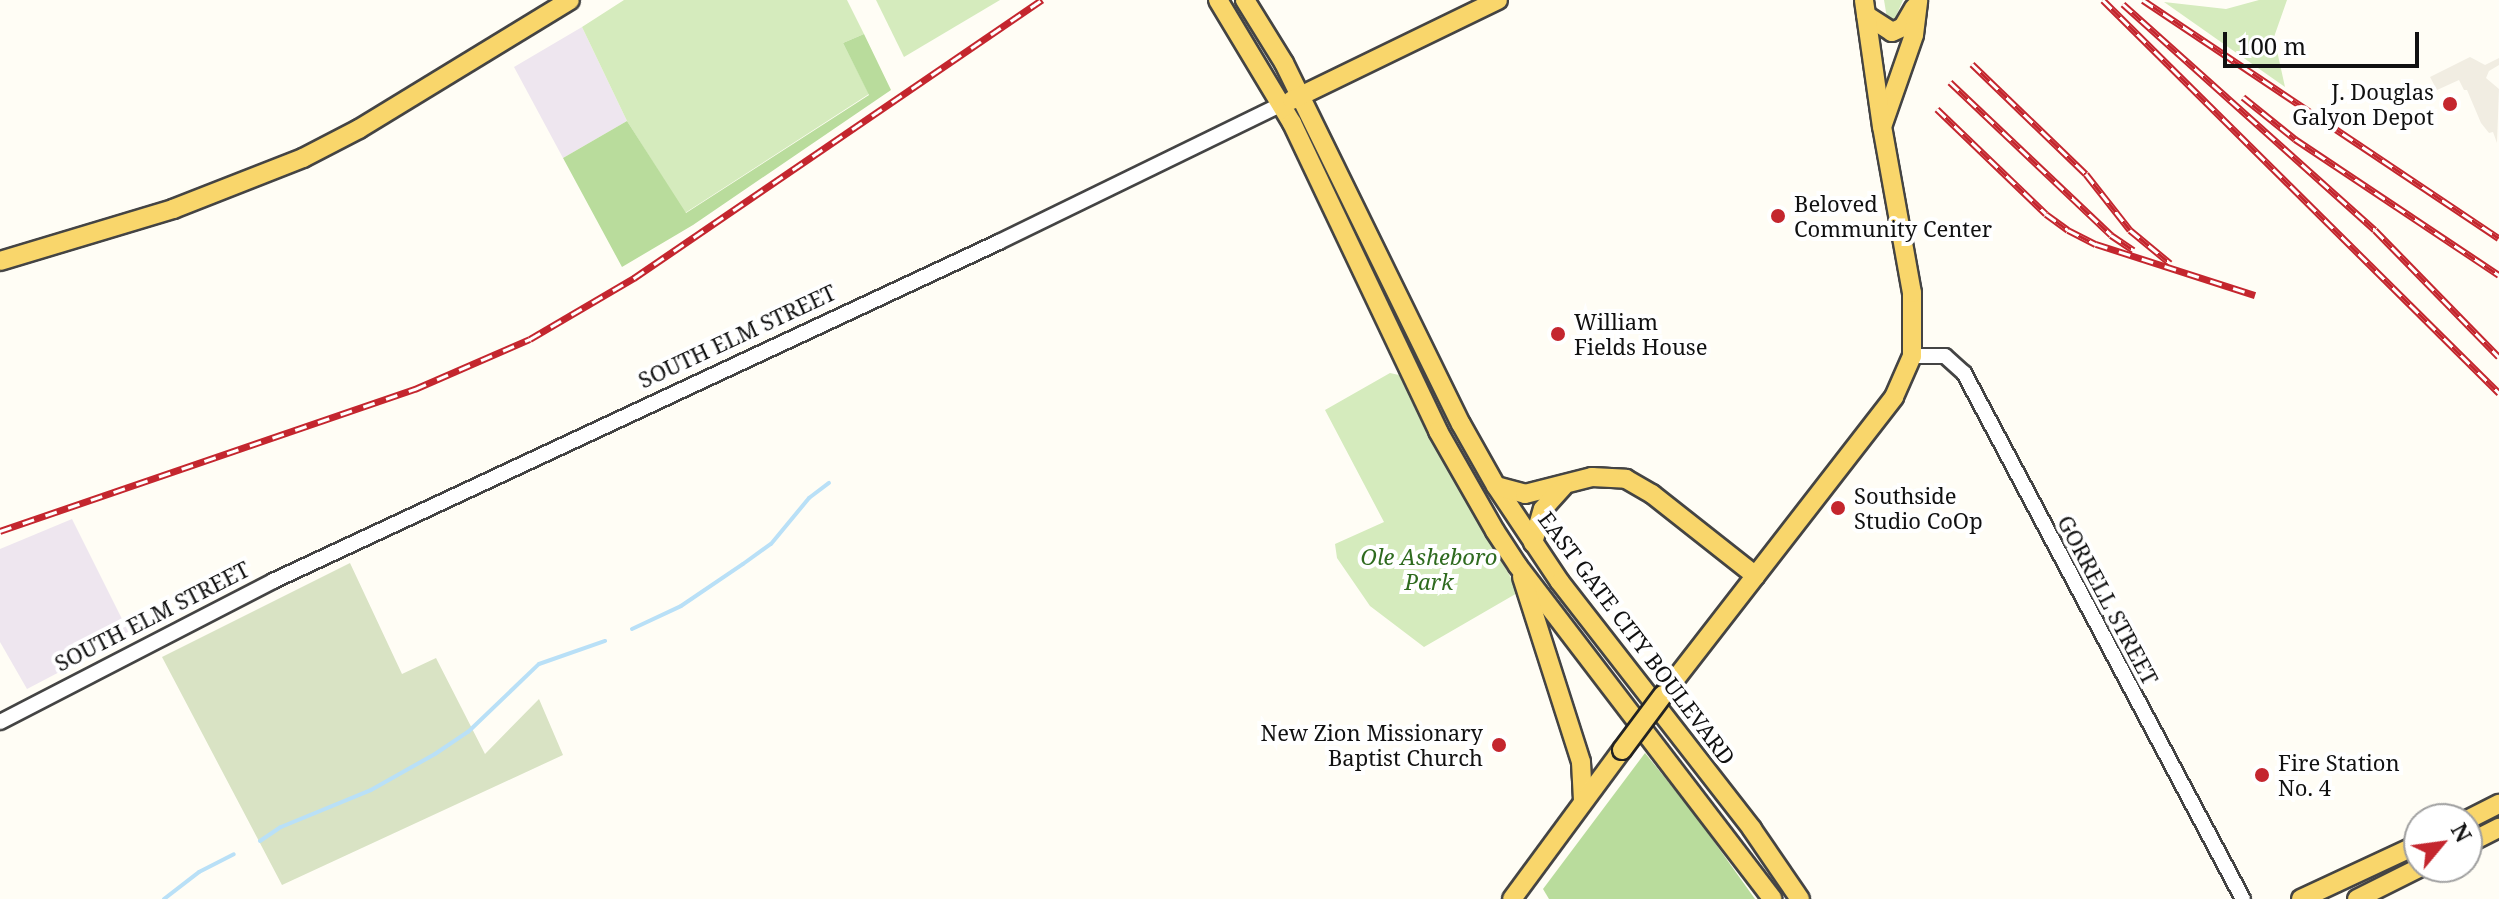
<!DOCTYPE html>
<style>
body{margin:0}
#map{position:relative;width:2499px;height:899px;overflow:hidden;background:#fffdf5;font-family:"Noto Serif",serif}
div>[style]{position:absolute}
.industrial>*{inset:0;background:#eee6ef}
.green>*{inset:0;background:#d5ebbd}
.forest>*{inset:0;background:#b9dc9c}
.cemetery>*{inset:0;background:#d9e3c4}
.plaza>*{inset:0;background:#f1ede2}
.stream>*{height:4px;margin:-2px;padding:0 2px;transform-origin:2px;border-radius:2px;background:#b9e0f7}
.roads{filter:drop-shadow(2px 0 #444) drop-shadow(-2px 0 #444) drop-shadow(0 2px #444) drop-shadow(0 -2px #444)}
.minor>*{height:14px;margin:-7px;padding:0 7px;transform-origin:7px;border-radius:7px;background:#fff}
.major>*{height:18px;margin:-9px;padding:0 9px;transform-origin:9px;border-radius:9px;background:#f9d66b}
.rail>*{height:7px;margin-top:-3.5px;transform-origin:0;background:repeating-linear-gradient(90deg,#fff 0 12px,#c4262e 0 24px);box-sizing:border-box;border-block:2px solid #c4262e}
.bridges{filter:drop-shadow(2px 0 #222) drop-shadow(-2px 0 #222) drop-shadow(0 2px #222) drop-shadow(0 -2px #222)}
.major-bridge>*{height:18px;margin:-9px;padding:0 9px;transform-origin:9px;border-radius:9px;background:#f9d66b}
.dots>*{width:22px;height:22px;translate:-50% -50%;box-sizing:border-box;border:4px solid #fff;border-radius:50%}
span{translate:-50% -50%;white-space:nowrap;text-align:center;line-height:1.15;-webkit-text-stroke:8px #fff;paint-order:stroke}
.poi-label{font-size:22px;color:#111}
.right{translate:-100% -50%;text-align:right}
.left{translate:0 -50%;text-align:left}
.street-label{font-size:22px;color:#111}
.park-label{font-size:22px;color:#2f6b1f;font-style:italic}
.north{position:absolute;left:2403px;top:803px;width:80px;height:80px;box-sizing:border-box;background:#fff;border:2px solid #a0a0a0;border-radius:50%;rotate:61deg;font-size:22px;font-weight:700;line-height:32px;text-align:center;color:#111}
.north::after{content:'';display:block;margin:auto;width:28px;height:36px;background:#c4262e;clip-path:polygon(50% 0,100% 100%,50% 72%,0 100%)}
.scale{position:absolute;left:2223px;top:32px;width:196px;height:36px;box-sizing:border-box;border:4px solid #111;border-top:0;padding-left:10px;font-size:24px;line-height:28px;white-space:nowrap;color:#111;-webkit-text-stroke:6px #fff;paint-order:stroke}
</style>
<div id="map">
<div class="industrial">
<i style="clip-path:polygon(582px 27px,627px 121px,563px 158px,514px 67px)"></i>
<i style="clip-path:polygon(72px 519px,130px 635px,27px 689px,0 642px,0 549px)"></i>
</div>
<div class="green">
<i style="clip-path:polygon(624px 0,847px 0,864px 34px,843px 43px,869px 94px,685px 213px,627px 121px,582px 27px)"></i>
<i style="clip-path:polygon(876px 0,1000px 0,904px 57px)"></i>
<i style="clip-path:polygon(1884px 0,1903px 0,1894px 21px,1887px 18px)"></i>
<i style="clip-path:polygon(2259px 0,2287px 0,2274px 37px,2285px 87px,2164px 2px,2226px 9px)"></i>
<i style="clip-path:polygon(1390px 373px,1399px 375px,1406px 382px,1441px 454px,1519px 592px,1424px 647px,1370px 606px,1337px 558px,1335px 544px,1384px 522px,1325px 410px)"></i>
</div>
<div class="forest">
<i style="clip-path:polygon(864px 34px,891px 90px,693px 225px,622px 267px,563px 158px,627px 121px,686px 213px,869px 95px,843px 43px)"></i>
<i style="clip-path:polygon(1645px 753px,1695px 815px,1755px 899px,1549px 899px,1543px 889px)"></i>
</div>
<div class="cemetery">
<i style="clip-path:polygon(350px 563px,402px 674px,436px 658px,485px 754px,539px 699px,563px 755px,282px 885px,162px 657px)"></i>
</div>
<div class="plaza">
<i style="clip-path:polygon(2470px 57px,2485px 65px,2499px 58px,2499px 65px,2489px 71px,2486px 78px,2499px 89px,2497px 143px,2493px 132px,2489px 133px,2481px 123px,2467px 90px,2464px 90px,2459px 80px,2437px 90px,2430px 77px)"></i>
</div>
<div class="stream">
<i style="left:632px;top:629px;width:54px;rotate:-25.1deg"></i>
<i style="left:681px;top:606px;width:75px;rotate:-34.1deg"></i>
<i style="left:743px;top:564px;width:34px;rotate:-36deg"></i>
<i style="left:771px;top:544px;width:60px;rotate:-50.4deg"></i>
<i style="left:809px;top:498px;width:25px;rotate:-37deg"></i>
<i style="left:260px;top:841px;width:25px;rotate:-34deg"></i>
<i style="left:281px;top:827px;width:97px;rotate:-22.3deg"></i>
<i style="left:371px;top:790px;width:73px;rotate:-29.4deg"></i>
<i style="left:435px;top:754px;width:40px;rotate:-34deg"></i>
<i style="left:468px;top:732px;width:98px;rotate:-43.8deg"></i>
<i style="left:539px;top:664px;width:70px;rotate:-19.2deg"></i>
<i style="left:164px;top:899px;width:44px;rotate:-37.6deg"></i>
<i style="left:199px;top:872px;width:39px;rotate:-27deg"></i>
</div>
<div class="roads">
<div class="minor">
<i style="left:1912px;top:356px;width:33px"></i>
<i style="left:1945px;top:356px;width:25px;rotate:42deg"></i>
<i style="left:1964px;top:373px;width:595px;rotate:62.06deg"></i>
<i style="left:0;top:722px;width:307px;rotate:-27.3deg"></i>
<i style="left:273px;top:581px;width:801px;rotate:-25.03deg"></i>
<i style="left:999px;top:242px;width:315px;rotate:-26deg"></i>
</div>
<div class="major">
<i style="left:1218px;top:0;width:144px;rotate:59deg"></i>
<i style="left:1292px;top:123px;width:341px;rotate:64.6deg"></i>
<i style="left:1438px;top:431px;width:115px;rotate:60.3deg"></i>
<i style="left:1495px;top:531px;width:42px;rotate:56.7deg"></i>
<i style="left:1518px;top:566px;width:419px;rotate:52.6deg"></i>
<i style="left:1245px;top:0;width:74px;rotate:58.2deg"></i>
<i style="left:1284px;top:63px;width:402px;rotate:63.9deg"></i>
<i style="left:1461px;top:424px;width:71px;rotate:60.6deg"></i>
<i style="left:1496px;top:486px;width:115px;rotate:56.3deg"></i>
<i style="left:1560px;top:582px;width:313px;rotate:52.1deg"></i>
<i style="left:1752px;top:829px;width:85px;rotate:55.6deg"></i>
<i style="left:1866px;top:15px;width:31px;rotate:33deg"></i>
<i style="left:1892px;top:32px;width:12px;rotate:-24deg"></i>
<i style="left:1903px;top:27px;width:22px;rotate:-60deg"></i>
<i style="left:1292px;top:100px;width:229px;rotate:-25.9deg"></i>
<i style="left:1883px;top:124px;width:94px;rotate:-70.8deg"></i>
<i style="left:1914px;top:35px;width:35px;rotate:-83deg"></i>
<i style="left:0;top:261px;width:181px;rotate:-16.7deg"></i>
<i style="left:173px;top:209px;width:140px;rotate:-21.4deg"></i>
<i style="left:303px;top:158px;width:63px;rotate:-27.4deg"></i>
<i style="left:359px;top:129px;width:247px;rotate:-31.4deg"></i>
<i style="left:1496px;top:486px;width:30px;rotate:15deg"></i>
<i style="left:1525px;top:494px;width:69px;rotate:-14.2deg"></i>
<i style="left:1592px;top:477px;width:34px;rotate:3deg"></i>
<i style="left:1626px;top:479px;width:30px;rotate:30deg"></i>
<i style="left:1652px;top:494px;width:132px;rotate:38.3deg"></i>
<i style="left:1533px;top:543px;width:35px;rotate:-74deg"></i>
<i style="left:1543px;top:509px;width:30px;rotate:-48deg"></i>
<i style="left:1522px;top:577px;width:194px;rotate:72.3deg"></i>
<i style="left:1581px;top:762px;width:39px;rotate:87deg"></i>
<i style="left:1663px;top:695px;width:377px;rotate:-52.2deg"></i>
<i style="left:1894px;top:397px;width:45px;rotate:-66.3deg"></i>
<i style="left:1912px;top:356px;width:63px;rotate:-90deg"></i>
<i style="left:1912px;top:293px;width:169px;rotate:-100.2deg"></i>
<i style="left:1882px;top:127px;width:128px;rotate:-98.1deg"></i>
<i style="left:2467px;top:820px;width:36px;rotate:-27deg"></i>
<i style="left:2467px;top:844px;width:36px;rotate:-27deg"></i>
<i style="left:1512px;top:899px;width:185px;rotate:-53.6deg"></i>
<i style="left:2301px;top:899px;width:130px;rotate:-25deg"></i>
<i style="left:2357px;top:899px;width:72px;rotate:-26.6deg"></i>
</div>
</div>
<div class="rail">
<i style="left:2103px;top:0;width:558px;rotate:44.78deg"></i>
<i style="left:2143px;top:0;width:428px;rotate:33.8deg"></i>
<i style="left:2123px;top:4px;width:338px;rotate:41.9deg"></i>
<i style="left:2375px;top:230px;width:177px;rotate:45.7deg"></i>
<i style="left:1972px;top:64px;width:158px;rotate:44deg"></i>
<i style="left:2086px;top:174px;width:71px;rotate:51.8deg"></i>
<i style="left:2130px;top:230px;width:52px;rotate:39.5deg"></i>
<i style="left:1950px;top:82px;width:222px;rotate:43.5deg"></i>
<i style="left:2111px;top:235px;width:27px;rotate:34deg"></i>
<i style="left:2243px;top:97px;width:67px;rotate:38.9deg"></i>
<i style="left:2295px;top:139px;width:245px;rotate:33.7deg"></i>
<i style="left:1937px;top:109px;width:151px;rotate:43.9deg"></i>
<i style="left:2046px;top:214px;width:27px;rotate:36deg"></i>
<i style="left:2068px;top:230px;width:31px;rotate:27deg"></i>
<i style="left:2096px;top:244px;width:167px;rotate:17.8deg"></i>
<i style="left:0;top:531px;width:439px;rotate:-18.9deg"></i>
<i style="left:415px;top:389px;width:125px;rotate:-23.5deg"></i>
<i style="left:530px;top:339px;width:121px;rotate:-30.4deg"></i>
<i style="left:634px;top:278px;width:494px;rotate:-34.3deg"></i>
</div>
<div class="bridges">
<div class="major-bridge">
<i style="left:1622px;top:750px;width:69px;rotate:-53.3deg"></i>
</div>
</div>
<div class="dots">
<i style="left:2450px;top:104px;background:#c4262e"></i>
<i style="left:1778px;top:216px;background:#c4262e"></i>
<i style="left:1558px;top:334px;background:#c4262e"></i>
<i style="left:1838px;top:508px;background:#c4262e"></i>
<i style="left:1499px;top:745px;background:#c4262e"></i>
<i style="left:2262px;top:775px;background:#c4262e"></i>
</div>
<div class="poi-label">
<span class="right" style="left:2434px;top:104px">J. Douglas<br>Galyon Depot</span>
<span class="left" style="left:1794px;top:216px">Beloved<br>Community Center</span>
<span class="left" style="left:1574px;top:334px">William<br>Fields House</span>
<span class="left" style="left:1854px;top:508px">Southside<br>Studio CoOp</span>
<span class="right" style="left:1483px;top:745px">New Zion Missionary<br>Baptist Church</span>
<span class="left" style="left:2278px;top:775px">Fire Station<br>No. 4</span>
</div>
<div class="street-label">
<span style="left:737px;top:336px;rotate:-25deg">SOUTH ELM STREET</span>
<span style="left:2108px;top:600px;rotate:62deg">GORRELL STREET</span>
<span style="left:152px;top:616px;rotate:-27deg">SOUTH ELM STREET</span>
<span style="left:1637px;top:638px;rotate:53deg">EAST GATE CITY BOULEVARD</span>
</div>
<div class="park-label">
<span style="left:1429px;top:569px">Ole Asheboro<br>Park</span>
</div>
<div class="north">N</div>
<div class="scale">100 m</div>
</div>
